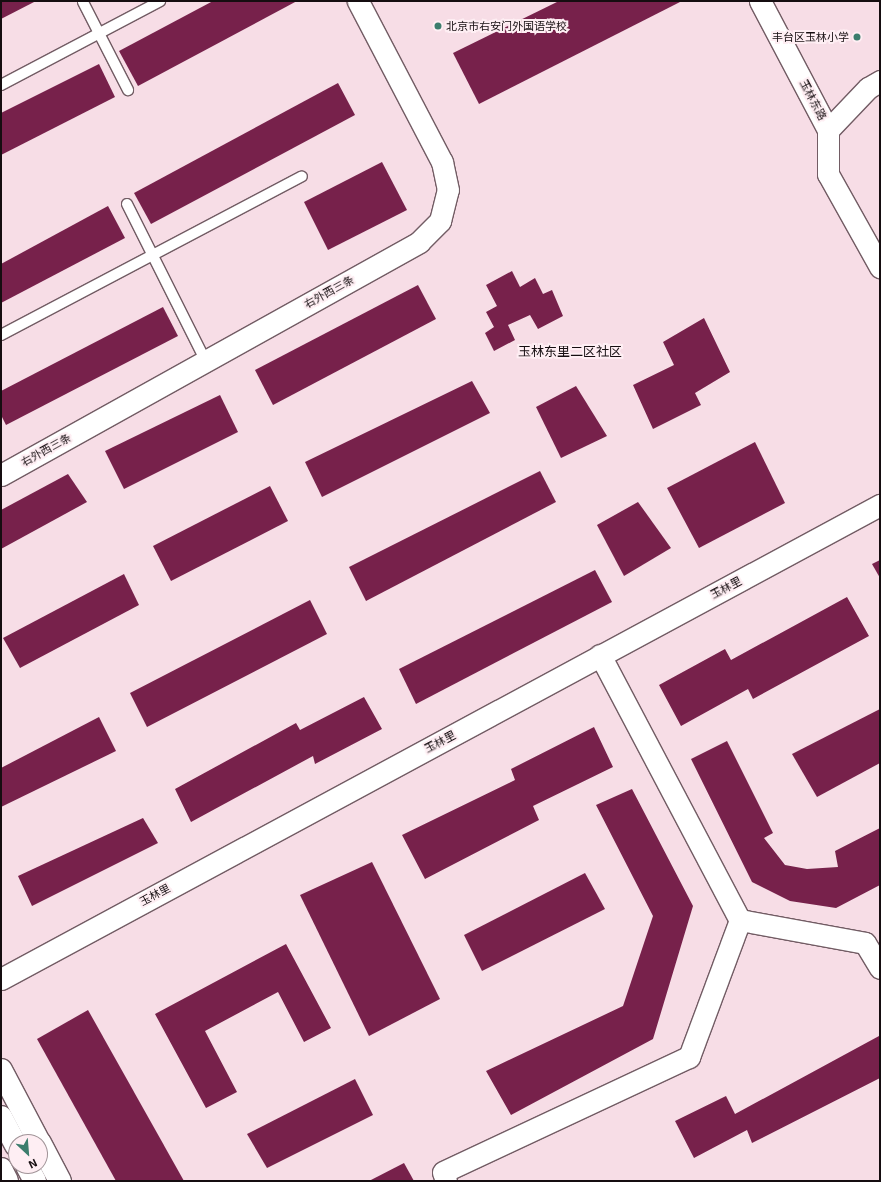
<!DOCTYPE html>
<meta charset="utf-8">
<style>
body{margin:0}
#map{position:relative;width:881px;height:1182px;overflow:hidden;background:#f7dde6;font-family:"Exo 2","Noto Sans SC",sans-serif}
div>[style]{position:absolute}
.building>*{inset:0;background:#77214b}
.roads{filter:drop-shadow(1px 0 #725c64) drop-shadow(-1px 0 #725c64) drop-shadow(0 1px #725c64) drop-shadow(0 -1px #725c64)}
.service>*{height:10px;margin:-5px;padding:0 5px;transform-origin:5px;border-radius:5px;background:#fff}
.minor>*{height:21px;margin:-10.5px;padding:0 10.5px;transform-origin:10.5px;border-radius:10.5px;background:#fff}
.tertiary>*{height:22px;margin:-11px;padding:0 11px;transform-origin:11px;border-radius:11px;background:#fff}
.secondary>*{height:22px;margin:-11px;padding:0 11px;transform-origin:11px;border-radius:11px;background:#fff}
.dots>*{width:11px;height:11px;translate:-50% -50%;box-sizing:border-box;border:2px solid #feeef3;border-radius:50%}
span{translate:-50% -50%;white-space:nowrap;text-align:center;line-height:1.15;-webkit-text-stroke:4px #feeef3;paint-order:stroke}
.poi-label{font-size:11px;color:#150d10}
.left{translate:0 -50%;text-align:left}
.right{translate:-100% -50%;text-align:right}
.street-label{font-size:11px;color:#150d10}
.quarter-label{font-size:13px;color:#150d10}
.frame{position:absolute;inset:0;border:2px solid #150d10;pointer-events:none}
.north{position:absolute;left:8px;top:1134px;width:40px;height:40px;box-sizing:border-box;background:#feeef3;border:1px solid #a19498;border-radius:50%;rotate:154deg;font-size:11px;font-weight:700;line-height:16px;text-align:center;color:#150d10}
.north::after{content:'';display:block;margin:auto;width:14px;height:18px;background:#3c7d6d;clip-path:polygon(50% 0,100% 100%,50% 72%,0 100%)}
</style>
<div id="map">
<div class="building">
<i style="clip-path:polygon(1px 1px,36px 1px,1px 19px)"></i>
<i style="clip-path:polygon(213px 1px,297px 1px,138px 86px,119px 51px)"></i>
<i style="clip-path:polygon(559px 1px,682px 1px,479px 104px,453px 53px)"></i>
<i style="clip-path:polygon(99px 64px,115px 97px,1px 155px,1px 113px)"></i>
<i style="clip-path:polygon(338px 83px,355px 115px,151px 224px,134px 193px)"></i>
<i style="clip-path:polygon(382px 162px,407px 210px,328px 250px,304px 202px)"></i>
<i style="clip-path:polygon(108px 206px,125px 238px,1px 303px,1px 264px)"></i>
<i style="clip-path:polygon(512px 271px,520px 287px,535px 278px,543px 294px,552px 290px,563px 316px,538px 329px,530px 315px,508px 325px,515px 340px,494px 351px,485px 333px,494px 327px,486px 312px,497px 306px,486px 285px)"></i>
<i style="clip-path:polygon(418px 285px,436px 319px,273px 405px,255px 370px)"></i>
<i style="clip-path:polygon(163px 307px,178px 336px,6px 425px,1px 415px,1px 391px)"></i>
<i style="clip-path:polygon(704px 318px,730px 372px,695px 393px,701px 405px,653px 429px,633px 385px,674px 365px,663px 342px)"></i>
<i style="clip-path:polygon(472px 381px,490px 413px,322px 497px,305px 462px)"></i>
<i style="clip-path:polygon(576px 386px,607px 436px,561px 458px,536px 407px)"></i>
<i style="clip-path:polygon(220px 395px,238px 432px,124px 489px,105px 451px)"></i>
<i style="clip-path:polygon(755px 442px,785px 503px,699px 548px,667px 488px)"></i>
<i style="clip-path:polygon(540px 471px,556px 502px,366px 601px,349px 567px)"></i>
<i style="clip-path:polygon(68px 474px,87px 502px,1px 549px,1px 510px)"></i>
<i style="clip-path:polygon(270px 486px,288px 521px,171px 581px,153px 546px)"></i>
<i style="clip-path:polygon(638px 502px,671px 548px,624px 576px,597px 525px)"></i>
<i style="clip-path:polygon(880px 560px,880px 578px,872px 564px)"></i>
<i style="clip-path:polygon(595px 570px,612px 602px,416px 704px,399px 669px)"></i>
<i style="clip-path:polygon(124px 574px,139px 605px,20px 668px,3px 638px)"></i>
<i style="clip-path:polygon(847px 597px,869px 636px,753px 699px,748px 689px,681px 726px,659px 685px,725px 649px,731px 660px)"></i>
<i style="clip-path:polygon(310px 600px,327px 634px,147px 727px,130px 693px)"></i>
<i style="clip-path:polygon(364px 697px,382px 729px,315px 764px,313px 756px,191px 822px,175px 789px,296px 723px,300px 730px)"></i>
<i style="clip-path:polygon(880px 709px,880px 763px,817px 797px,792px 754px)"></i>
<i style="clip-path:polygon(99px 717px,116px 751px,1px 807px,1px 768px)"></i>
<i style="clip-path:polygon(594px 727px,613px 767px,533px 806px,539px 820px,425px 879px,402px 835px,515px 780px,511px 769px)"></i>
<i style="clip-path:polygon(727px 741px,773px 833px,764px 838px,785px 865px,807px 869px,838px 867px,835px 851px,880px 828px,880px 885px,836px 908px,790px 901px,752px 882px,691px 759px)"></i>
<i style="clip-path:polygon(632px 789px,693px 906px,653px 1039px,511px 1115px,486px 1071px,623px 1006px,653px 916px,596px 805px)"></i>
<i style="clip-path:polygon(143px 818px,158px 843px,32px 906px,18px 876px)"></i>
<i style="clip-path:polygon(372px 862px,440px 999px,369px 1036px,300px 895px)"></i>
<i style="clip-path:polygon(585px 873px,605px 909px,482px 971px,464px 935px)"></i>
<i style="clip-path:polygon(286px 944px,331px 1028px,304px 1042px,278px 992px,205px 1031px,237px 1092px,206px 1108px,155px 1014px)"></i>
<i style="clip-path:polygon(88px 1010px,184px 1181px,116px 1181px,37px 1039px)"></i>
<i style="clip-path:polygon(879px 1036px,880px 1078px,752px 1143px,747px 1130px,694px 1158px,675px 1121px,726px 1096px,735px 1114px)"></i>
<i style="clip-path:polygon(355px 1079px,373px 1115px,267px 1168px,247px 1134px)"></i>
<i style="clip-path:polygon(404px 1163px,414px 1181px,369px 1181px)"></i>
</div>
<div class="roads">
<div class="service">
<i style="left:83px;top:2px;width:99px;rotate:62.9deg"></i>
<i style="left:1px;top:85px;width:180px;rotate:-27.8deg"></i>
<i style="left:127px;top:204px;width:174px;rotate:63.4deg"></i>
<i style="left:1px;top:335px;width:340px;rotate:-27.8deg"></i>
</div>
<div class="minor">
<i style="left:760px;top:1px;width:146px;rotate:62.2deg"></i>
<i style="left:828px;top:130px;width:44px;rotate:90deg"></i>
<i style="left:828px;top:174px;width:107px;rotate:60.8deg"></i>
<i style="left:828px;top:130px;width:58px;rotate:-46.4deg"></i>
<i style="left:868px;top:88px;width:14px;rotate:-30deg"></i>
<i style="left:1px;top:475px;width:479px;rotate:-29.1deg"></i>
<i style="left:419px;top:242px;width:30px;rotate:-45deg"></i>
<i style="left:440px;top:221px;width:32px;rotate:-76deg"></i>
<i style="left:448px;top:190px;width:29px;rotate:-102deg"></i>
<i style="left:442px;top:162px;width:182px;rotate:-117.6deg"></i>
<i style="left:600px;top:655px;width:300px;rotate:62.2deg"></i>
<i style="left:740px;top:920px;width:127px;rotate:10.4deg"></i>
<i style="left:865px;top:943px;width:29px;rotate:59deg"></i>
<i style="left:1px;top:979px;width:999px;rotate:-28.34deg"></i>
<i style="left:446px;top:1181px;width:9px;rotate:-108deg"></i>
<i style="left:443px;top:1172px;width:272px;rotate:-25.1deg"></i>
<i style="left:689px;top:1057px;width:146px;rotate:-69.6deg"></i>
</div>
<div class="tertiary">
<i style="left:1px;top:1070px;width:81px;rotate:62.2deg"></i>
<i style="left:40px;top:1143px;width:43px;rotate:62.2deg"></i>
</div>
<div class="secondary">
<i style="left:1px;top:1117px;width:32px;rotate:62deg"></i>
<i style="left:27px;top:1166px;width:17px;rotate:62deg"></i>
<i style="left:1px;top:1169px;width:13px;rotate:63deg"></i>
</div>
</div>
<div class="dots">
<i style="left:438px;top:26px;background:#3c7d6d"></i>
<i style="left:857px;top:37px;background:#3c7d6d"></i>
</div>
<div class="poi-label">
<span class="left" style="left:446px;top:26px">北京市右安门外国语学校</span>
<span class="right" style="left:849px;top:37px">丰台区玉林小学</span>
</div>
<div class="street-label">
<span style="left:813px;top:100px;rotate:62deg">玉林东路</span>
<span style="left:329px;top:292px;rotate:-29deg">右外西三条</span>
<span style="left:46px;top:450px;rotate:-29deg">右外西三条</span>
<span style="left:726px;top:588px;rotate:-28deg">玉林里</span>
<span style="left:440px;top:742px;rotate:-28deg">玉林里</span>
<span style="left:155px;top:895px;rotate:-28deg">玉林里</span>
</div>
<div class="quarter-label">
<span style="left:570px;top:351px">玉林东里二区社区</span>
</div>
<div class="frame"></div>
<div class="north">N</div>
</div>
